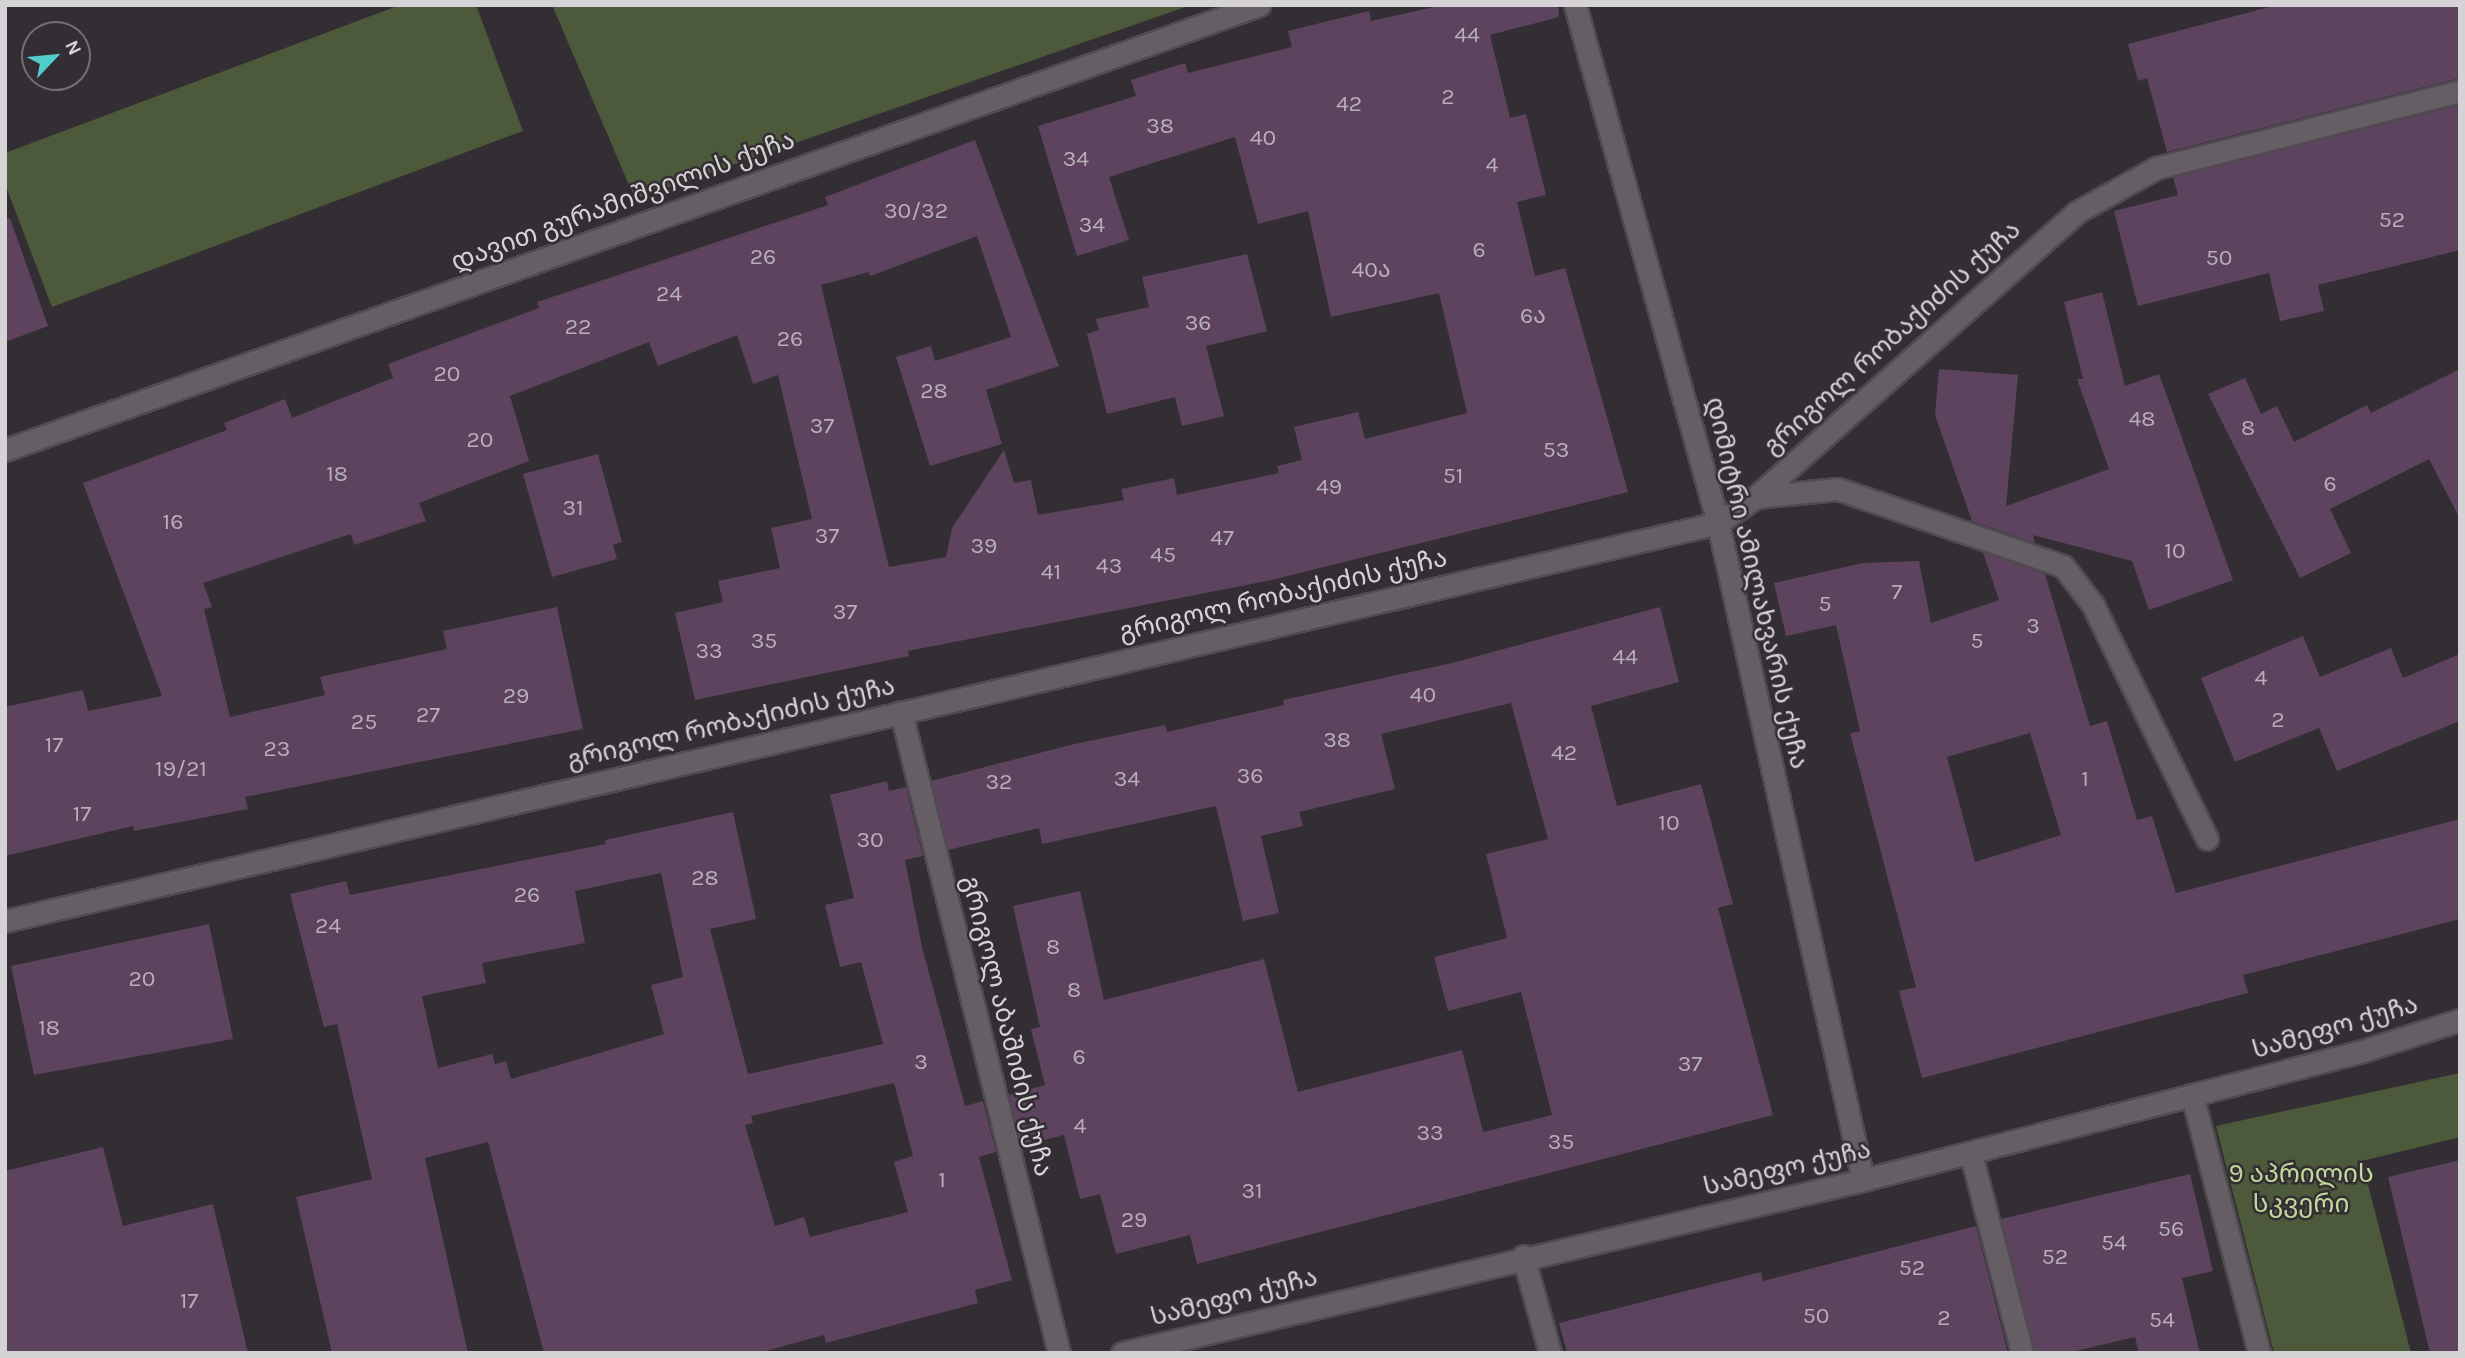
<!DOCTYPE html>
<meta charset="utf-8">
<style>
body{margin:0}
#map{position:relative;width:2465px;height:1358px;overflow:hidden;background:#332e33;font-family:Karla,"Noto Sans Georgian",sans-serif}
div>[style]{position:absolute}
.green>*{inset:0;background:#4d593b}
.building>*{inset:0;background:#5d435e}
.roads{filter:drop-shadow(2px 0 #4f4b4f) drop-shadow(-2px 0 #4f4b4f) drop-shadow(0 2px #4f4b4f) drop-shadow(0 -2px #4f4b4f)}
.street>*{height:21px;margin:-10.5px;padding:0 10.5px;transform-origin:10.5px;border-radius:10.5px;background:#655f65}
.secondary>*{height:21px;margin:-10.5px;padding:0 10.5px;transform-origin:10.5px;border-radius:10.5px;background:#655f65}
span{translate:-50% -50%;white-space:nowrap;text-align:center;line-height:1.15;-webkit-text-stroke:5px #332e33;paint-order:stroke}
.number-label{font-size:23px;color:#b8afb8}
.number-label span{-webkit-text-stroke-width:0}
.street-label{font-size:26px;color:#d6d3d6}
.park-label{font-size:26px;color:#c1d99b}
.frame{position:absolute;inset:0;border:7px solid #d6d3d6;pointer-events:none}
.north{position:absolute;left:21px;top:21px;width:70px;height:70px;box-sizing:border-box;background:#332e33;border:2px solid #747074;border-radius:50%;rotate:64deg;font-size:19px;font-weight:700;line-height:28px;text-align:center;color:#d6d3d6}
.north::after{content:'';display:block;margin:auto;width:24px;height:32px;background:#52cdcd;clip-path:polygon(50% 0,100% 100%,50% 72%,0 100%)}
</style>
<div id="map">
<div class="green">
<i style="clip-path:polygon(400px 5px,476px 5px,523px 131px,52px 307px,5px 184px,5px 153px)"></i>
<i style="clip-path:polygon(552px 5px,1191px 5px,635px 199px)"></i>
<i style="clip-path:polygon(2460px 1073px,2460px 1137px,2362px 1161px,2411px 1353px,2274px 1353px,2216px 1126px)"></i>
</div>
<div class="building">
<i style="clip-path:polygon(1443px 5px,1558px 5px,1559px 17px,1490px 35px,1510px 118px,1526px 114px,1546px 195px,1517px 202px,1535px 276px,1565px 268px,1628px 492px,1267px 581px,908px 651px,909px 656px,695px 700px,675px 613px,723px 602px,718px 581px,780px 568px,771px 528px,812px 519px,778px 375px,753px 384px,737px 335px,658px 366px,649px 342px,510px 396px,529px 461px,419px 503px,426px 521px,354px 545px,351px 534px,203px 583px,212px 607px,204px 609px,230px 717px,325px 695px,320px 677px,447px 649px,443px 631px,557px 607px,583px 729px,245px 797px,248px 809px,134px 831px,133px 826px,5px 856px,5px 707px,83px 690px,88px 711px,162px 696px,83px 483px,227px 430px,224px 423px,285px 399px,292px 418px,393px 378px,388px 364px,539px 308px,537px 302px,828px 205px,825px 197px,975px 140px,1059px 366px,986px 390px,1002px 444px,930px 466px,896px 357px,931px 346px,935px 361px,1011px 337px,977px 236px,870px 276px,869px 272px,821px 285px,889px 567px,946px 557px,952px 528px,1004px 450px,1014px 483px,1031px 480px,1038px 515px,1124px 500px,1121px 489px,1174px 478px,1177px 495px,1279px 473px,1277px 466px,1302px 460px,1294px 427px,1358px 412px,1365px 439px,1467px 413px,1439px 293px,1331px 317px,1308px 211px,1258px 224px,1235px 137px,1109px 177px,1129px 240px,1077px 256px,1038px 126px,1136px 96px,1131px 80px,1185px 63px,1188px 73px,1292px 47px,1288px 31px,1369px 11px,1371px 21px)"></i>
<i style="clip-path:polygon(2277px 5px,2460px 5px,2460px 78px,2167px 152px,2147px 78px,2138px 81px,2128px 44px)"></i>
<i style="clip-path:polygon(2460px 105px,2460px 250px,2318px 285px,2324px 311px,2280px 321px,2269px 273px,2138px 306px,2114px 211px,2178px 195px,2173px 177px)"></i>
<i style="clip-path:polygon(10px 218px,48px 326px,5px 342px,5px 219px)"></i>
<i style="clip-path:polygon(1247px 254px,1267px 331px,1206px 346px,1224px 416px,1182px 426px,1175px 397px,1107px 414px,1087px 334px,1099px 330px,1096px 319px,1149px 307px,1142px 277px)"></i>
<i style="clip-path:polygon(2102px 292px,2125px 386px,2159px 374px,2233px 580px,2149px 610px,2132px 561px,2033px 535px,2035px 543px,1972px 521px,1935px 415px,1939px 369px,2018px 375px,2006px 506px,2109px 469px,2077px 379px,2083px 379px,2064px 302px)"></i>
<i style="clip-path:polygon(2460px 369px,2460px 519px,2429px 459px,2330px 509px,2351px 553px,2300px 578px,2208px 394px,2245px 378px,2261px 414px,2277px 406px,2294px 442px,2367px 405px,2371px 413px)"></i>
<i style="clip-path:polygon(598px 454px,622px 542px,613px 545px,617px 559px,552px 577px,523px 474px)"></i>
<i style="clip-path:polygon(evenodd,1983px 552px,2045px 574px,2090px 726px,2107px 721px,2137px 820px,2152px 816px,2176px 893px,2460px 819px,2460px 919px,2243px 975px,2248px 993px,1922px 1078px,1899px 991px,1916px 987px,1850px 733px,1860px 731px,1836px 625px,1786px 636px,1774px 583px,1863px 563px,1919px 561px,1931px 623px,1999px 600px,1983px 552px,2030px 733px,2061px 835px,1975px 862px,1947px 757px,2030px 733px)"></i>
<i style="clip-path:polygon(1660px 607px,1679px 682px,1591px 706px,1617px 806px,1701px 784px,1733px 904px,1718px 908px,1773px 1115px,1197px 1264px,1190px 1235px,1116px 1254px,1100px 1194px,1080px 1199px,1064px 1135px,1021px 1146px,1009px 1095px,1045px 1085px,1031px 1029px,1040px 1027px,1013px 906px,1080px 891px,1104px 1000px,1264px 959px,1298px 1092px,1462px 1050px,1483px 1132px,1552px 1115px,1521px 992px,1448px 1011px,1434px 957px,1507px 938px,1486px 854px,1548px 839px,1511px 703px,1381px 734px,1395px 789px,1299px 812px,1303px 826px,1261px 836px,1279px 913px,1243px 921px,1216px 806px,1042px 844px,1039px 828px,948px 850px,931px 781px,1070px 745px,1165px 725px,1167px 732px,1284px 705px,1283px 700px,1452px 663px)"></i>
<i style="clip-path:polygon(2303px 636px,2320px 677px,2391px 648px,2403px 678px,2460px 654px,2460px 721px,2337px 771px,2319px 728px,2235px 762px,2201px 678px)"></i>
<i style="clip-path:polygon(evenodd,887px 781px,889px 791px,906px 787px,923px 856px,905px 860px,922px 947px,965px 1106px,983px 1101px,996px 1152px,979px 1157px,1012px 1280px,975px 1290px,978px 1303px,826px 1343px,824px 1335px,758px 1353px,544px 1353px,488px 1142px,425px 1158px,468px 1353px,332px 1353px,296px 1197px,372px 1179px,337px 1024px,324px 1027px,290px 894px,346px 881px,350px 895px,606px 844px,605px 840px,733px 812px,756px 919px,710px 929px,748px 1074px,883px 1044px,861px 962px,840px 967px,825px 905px,854px 898px,830px 795px,887px 781px,661px 873px,683px 977px,651px 985px,664px 1034px,511px 1079px,506px 1061px,495px 1064px,492px 1054px,438px 1068px,422px 996px,486px 983px,482px 963px,585px 943px,575px 891px,661px 873px,887px 781px,894px 1083px,913px 1156px,894px 1162px,908px 1212px,810px 1237px,804px 1217px,775px 1226px,745px 1125px,753px 1123px,751px 1116px,894px 1083px)"></i>
<i style="clip-path:polygon(209px 924px,233px 1039px,34px 1075px,11px 966px)"></i>
<i style="clip-path:polygon(103px 1147px,123px 1226px,213px 1204px,248px 1353px,5px 1353px,5px 1171px)"></i>
<i style="clip-path:polygon(2460px 1160px,2460px 1353px,2430px 1353px,2388px 1177px)"></i>
<i style="clip-path:polygon(2190px 1174px,2213px 1271px,2182px 1278px,2200px 1353px,2139px 1353px,2135px 1337px,2067px 1353px,2035px 1353px,2001px 1219px)"></i>
<i style="clip-path:polygon(1976px 1226px,2008px 1353px,1567px 1353px,1559px 1323px,1761px 1272px,1763px 1281px)"></i>
</div>
<div class="roads">
<div class="street">
<i style="left:1756px;top:497px;width:82px;rotate:-5.6deg"></i>
<i style="left:1838px;top:489px;width:238px;rotate:18.9deg"></i>
<i style="left:2063px;top:566px;width:49px;rotate:52.4deg"></i>
<i style="left:2093px;top:605px;width:260px;rotate:64deg"></i>
<i style="left:901px;top:712px;width:660px;rotate:76.15deg"></i>
<i style="left:5px;top:921px;width:1759px;rotate:-13.08deg"></i>
<i style="left:1718px;top:523px;width:46px;rotate:-34.4deg"></i>
<i style="left:1756px;top:497px;width:429px;rotate:-41.6deg"></i>
<i style="left:2077px;top:212px;width:90px;rotate:-29.1deg"></i>
<i style="left:2156px;top:168px;width:314px;rotate:-14.2deg"></i>
<i style="left:2192px;top:1095px;width:267px;rotate:75.4deg"></i>
<i style="left:1971px;top:1154px;width:205px;rotate:75.6deg"></i>
<i style="left:1523px;top:1256px;width:101px;rotate:74.4deg"></i>
<i style="left:1122px;top:1353px;width:761px;rotate:-13.14deg"></i>
</div>
<div class="secondary">
<i style="left:1575px;top:5px;width:537px;rotate:74.57deg"></i>
<i style="left:1718px;top:523px;width:673px;rotate:77.55deg"></i>
<i style="left:1863px;top:1180px;width:512px;rotate:-14.47deg"></i>
<i style="left:2359px;top:1052px;width:106px;rotate:-17.6deg"></i>
<i style="left:5px;top:450px;width:1331px;rotate:-19.54deg"></i>
</div>
</div>
<div class="number-label">
<span style="left:1467px;top:35px">44</span>
<span style="left:1448px;top:97px">2</span>
<span style="left:1349px;top:104px">42</span>
<span style="left:1160px;top:126px">38</span>
<span style="left:1263px;top:138px">40</span>
<span style="left:1076px;top:159px">34</span>
<span style="left:1492px;top:165px">4</span>
<span style="left:916px;top:211px">30/32</span>
<span style="left:2392px;top:220px">52</span>
<span style="left:1092px;top:225px">34</span>
<span style="left:1479px;top:250px">6</span>
<span style="left:763px;top:257px">26</span>
<span style="left:2219px;top:258px">50</span>
<span style="left:1371px;top:270px">40ა</span>
<span style="left:669px;top:294px">24</span>
<span style="left:1533px;top:316px">6ა</span>
<span style="left:1198px;top:323px">36</span>
<span style="left:578px;top:327px">22</span>
<span style="left:790px;top:339px">26</span>
<span style="left:447px;top:374px">20</span>
<span style="left:934px;top:391px">28</span>
<span style="left:2142px;top:419px">48</span>
<span style="left:822px;top:426px">37</span>
<span style="left:2248px;top:428px">8</span>
<span style="left:480px;top:440px">20</span>
<span style="left:1556px;top:450px">53</span>
<span style="left:337px;top:474px">18</span>
<span style="left:1453px;top:476px">51</span>
<span style="left:2330px;top:484px">6</span>
<span style="left:1329px;top:487px">49</span>
<span style="left:573px;top:508px">31</span>
<span style="left:173px;top:522px">16</span>
<span style="left:827px;top:536px">37</span>
<span style="left:1222px;top:538px">47</span>
<span style="left:984px;top:546px">39</span>
<span style="left:2175px;top:551px">10</span>
<span style="left:1163px;top:555px">45</span>
<span style="left:1109px;top:566px">43</span>
<span style="left:1051px;top:572px">41</span>
<span style="left:1897px;top:592px">7</span>
<span style="left:1825px;top:604px">5</span>
<span style="left:845px;top:612px">37</span>
<span style="left:2033px;top:626px">3</span>
<span style="left:764px;top:641px">35</span>
<span style="left:1977px;top:641px">5</span>
<span style="left:709px;top:651px">33</span>
<span style="left:1625px;top:657px">44</span>
<span style="left:2261px;top:678px">4</span>
<span style="left:1423px;top:695px">40</span>
<span style="left:516px;top:696px">29</span>
<span style="left:428px;top:715px">27</span>
<span style="left:2278px;top:720px">2</span>
<span style="left:364px;top:722px">25</span>
<span style="left:1337px;top:740px">38</span>
<span style="left:54px;top:745px">17</span>
<span style="left:277px;top:749px">23</span>
<span style="left:1564px;top:753px">42</span>
<span style="left:181px;top:769px">19/21</span>
<span style="left:1250px;top:776px">36</span>
<span style="left:1127px;top:779px">34</span>
<span style="left:2085px;top:779px">1</span>
<span style="left:999px;top:782px">32</span>
<span style="left:82px;top:814px">17</span>
<span style="left:1669px;top:823px">10</span>
<span style="left:870px;top:840px">30</span>
<span style="left:705px;top:878px">28</span>
<span style="left:527px;top:895px">26</span>
<span style="left:328px;top:926px">24</span>
<span style="left:1053px;top:947px">8</span>
<span style="left:142px;top:979px">20</span>
<span style="left:1074px;top:990px">8</span>
<span style="left:49px;top:1028px">18</span>
<span style="left:1079px;top:1057px">6</span>
<span style="left:921px;top:1062px">3</span>
<span style="left:1690px;top:1064px">37</span>
<span style="left:1080px;top:1126px">4</span>
<span style="left:1430px;top:1133px">33</span>
<span style="left:1561px;top:1142px">35</span>
<span style="left:942px;top:1180px">1</span>
<span style="left:1252px;top:1191px">31</span>
<span style="left:1134px;top:1220px">29</span>
<span style="left:2171px;top:1229px">56</span>
<span style="left:2114px;top:1243px">54</span>
<span style="left:2055px;top:1257px">52</span>
<span style="left:1912px;top:1268px">52</span>
<span style="left:189px;top:1301px">17</span>
<span style="left:1816px;top:1316px">50</span>
<span style="left:1944px;top:1318px">2</span>
<span style="left:2162px;top:1320px">54</span>
</div>
<div class="street-label">
<span style="left:623px;top:201px;rotate:-20deg">დავით გურამიშვილის ქუჩა</span>
<span style="left:1892px;top:338px;rotate:-42deg">გრიგოლ რობაქიძის ქუჩა</span>
<span style="left:1757px;top:583px;rotate:77deg">დიმიტრი ამილახვარის ქუჩა</span>
<span style="left:1283px;top:595px;rotate:-13deg">გრიგოლ რობაქიძის ქუჩა</span>
<span style="left:731px;top:723px;rotate:-13deg">გრიგოლ რობაქიძის ქუჩა</span>
<span style="left:1007px;top:1026px;rotate:76deg">გრიგოლ აბაშიძის ქუჩა</span>
<span style="left:2335px;top:1027px;rotate:-16deg">სამეფო ქუჩა</span>
<span style="left:1787px;top:1168px;rotate:-13deg">სამეფო ქუჩა</span>
<span style="left:1234px;top:1297px;rotate:-14deg">სამეფო ქუჩა</span>
</div>
<div class="park-label">
<span style="left:2301px;top:1189px">9 აპრილის<br>სკვერი</span>
</div>
<div class="frame"></div>
<div class="north">N</div>
</div>
